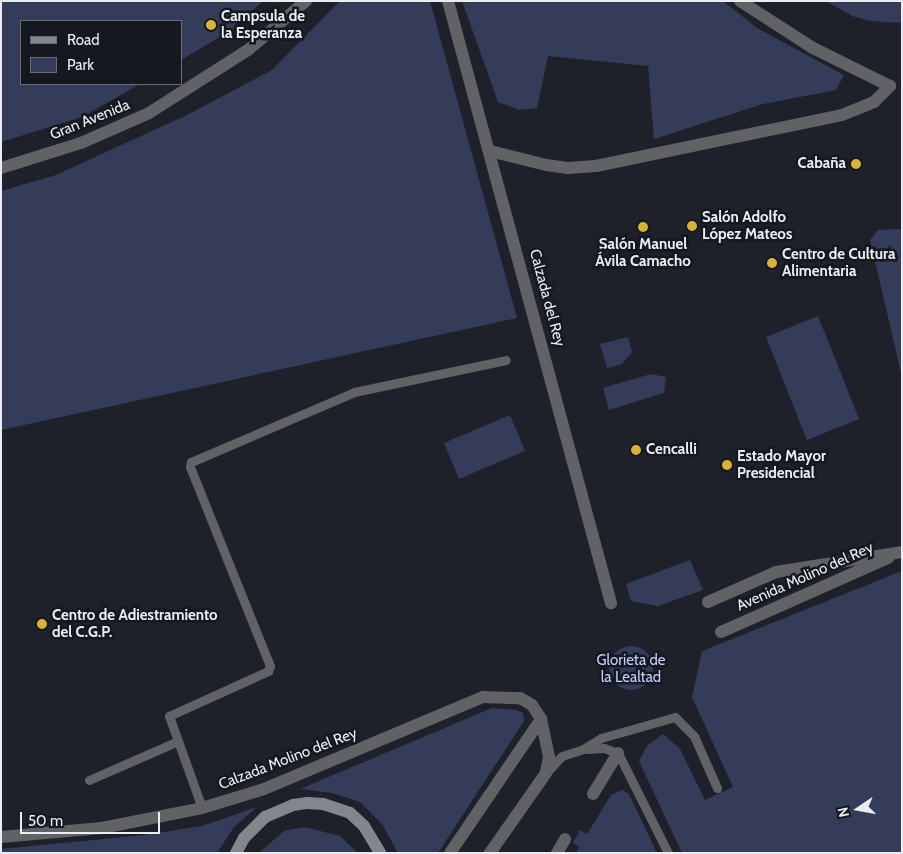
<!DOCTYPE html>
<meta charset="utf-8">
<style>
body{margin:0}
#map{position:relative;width:903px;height:854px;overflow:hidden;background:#1f212a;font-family:Cabin,sans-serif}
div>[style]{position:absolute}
.green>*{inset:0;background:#343c5a}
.round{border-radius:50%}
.service>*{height:9px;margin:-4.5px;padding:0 4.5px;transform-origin:4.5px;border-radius:4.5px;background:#606266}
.pedestrian>*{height:12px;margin:-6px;padding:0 6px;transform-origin:6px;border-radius:6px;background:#606266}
.minor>*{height:12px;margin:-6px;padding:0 6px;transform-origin:6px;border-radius:6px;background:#606266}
.tertiary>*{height:12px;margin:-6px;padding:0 6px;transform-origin:6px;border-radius:6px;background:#606266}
.secondary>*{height:12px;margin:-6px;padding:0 6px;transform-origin:6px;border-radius:6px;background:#84868d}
.dots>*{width:14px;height:14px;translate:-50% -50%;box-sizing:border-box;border:2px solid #161820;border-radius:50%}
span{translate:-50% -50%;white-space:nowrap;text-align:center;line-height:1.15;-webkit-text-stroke:5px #161820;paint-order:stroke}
.poi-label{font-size:15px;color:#ebedf3;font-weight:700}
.left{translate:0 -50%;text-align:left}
.right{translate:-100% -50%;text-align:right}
.street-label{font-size:15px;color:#ebedf3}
.park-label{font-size:15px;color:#c1cfff}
.frame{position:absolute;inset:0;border:2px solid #ebedf3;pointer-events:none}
.legend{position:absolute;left:20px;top:20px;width:162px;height:65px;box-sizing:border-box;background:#161820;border:1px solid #6b6d74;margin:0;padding:6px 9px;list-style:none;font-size:15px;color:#ebedf3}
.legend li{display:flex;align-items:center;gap:10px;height:25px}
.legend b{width:25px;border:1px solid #6b6d74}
.north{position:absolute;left:833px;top:784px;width:50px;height:50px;-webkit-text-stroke:4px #161820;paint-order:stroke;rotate:258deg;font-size:14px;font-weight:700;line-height:20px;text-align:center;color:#ebedf3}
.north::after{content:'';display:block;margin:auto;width:18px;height:22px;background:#ebedf3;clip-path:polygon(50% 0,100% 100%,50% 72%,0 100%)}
.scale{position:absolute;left:20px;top:812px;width:140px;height:22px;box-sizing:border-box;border:2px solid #ebedf3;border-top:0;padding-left:6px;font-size:15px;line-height:18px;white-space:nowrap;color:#ebedf3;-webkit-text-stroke:4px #161820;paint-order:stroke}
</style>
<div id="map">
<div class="green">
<i style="clip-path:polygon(1px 1px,263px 1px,230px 31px,181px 60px,181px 21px,21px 21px,21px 84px,140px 84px,82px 117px,1px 142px)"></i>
<i style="clip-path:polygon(340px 1px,430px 1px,517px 318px,1px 430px,1px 191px,56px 175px,187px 115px,272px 70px)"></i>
<i style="clip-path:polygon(462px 1px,723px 1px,757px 28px,844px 75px,836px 90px,763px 104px,654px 139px,648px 66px,548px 56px,537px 108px,520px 110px,498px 102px)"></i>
<i style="clip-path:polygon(826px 1px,902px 1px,902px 23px,870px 21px,852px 16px)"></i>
<i style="clip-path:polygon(902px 229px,902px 377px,870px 240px,878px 230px)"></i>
<i style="clip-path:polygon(818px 316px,859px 419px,807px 440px,766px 337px)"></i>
<i style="clip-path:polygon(628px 337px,632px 352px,622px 364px,607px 368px,600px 344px)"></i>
<i style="clip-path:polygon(651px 374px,666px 377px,664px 393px,609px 410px,603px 388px)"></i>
<i style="clip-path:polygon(510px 415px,525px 451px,459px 479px,444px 443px)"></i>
<i style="clip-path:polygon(690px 560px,703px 590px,658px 606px,631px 601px,626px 584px)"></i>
<i style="clip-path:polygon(902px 571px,902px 853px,682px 853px,639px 761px,647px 746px,663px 734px,680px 749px,705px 800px,733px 787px,692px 697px,702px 651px)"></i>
<i class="round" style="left:609px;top:646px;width:44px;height:44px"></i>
<i style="clip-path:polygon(492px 708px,516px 710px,523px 713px,524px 721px,438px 853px,398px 853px,382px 824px,360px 802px,332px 793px,300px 789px)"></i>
<i style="clip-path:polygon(622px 790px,629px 794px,657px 853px,576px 853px,579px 847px,573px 843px,580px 830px,587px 834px,611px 795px)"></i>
<i style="clip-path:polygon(257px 807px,234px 827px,217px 853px,1px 853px,1px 849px,144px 835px,202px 826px)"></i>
<i style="clip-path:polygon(304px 827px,340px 836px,358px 853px,259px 853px,284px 831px)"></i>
</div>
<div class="service">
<i style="left:586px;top:749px;width:18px;rotate:-3deg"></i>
<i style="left:604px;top:748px;width:15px;rotate:20deg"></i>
<i style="left:618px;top:753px;width:112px;rotate:63.4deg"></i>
<i style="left:546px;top:773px;width:23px;rotate:-47deg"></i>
<i style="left:562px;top:756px;width:22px;rotate:-18deg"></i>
<i style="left:583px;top:749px;width:21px;rotate:-31deg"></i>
<i style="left:601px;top:738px;width:77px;rotate:-15.8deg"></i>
<i style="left:675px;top:717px;width:27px;rotate:45deg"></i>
<i style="left:694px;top:736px;width:57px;rotate:66.1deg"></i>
<i style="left:89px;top:780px;width:95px;rotate:-23.6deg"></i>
<i style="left:202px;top:808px;width:98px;rotate:-109.7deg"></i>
<i style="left:169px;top:716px;width:109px;rotate:-24.4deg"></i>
<i style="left:268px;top:671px;width:5px;rotate:-68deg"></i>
<i style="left:270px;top:666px;width:214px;rotate:-111.9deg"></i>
<i style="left:190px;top:467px;width:5px;rotate:-79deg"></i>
<i style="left:191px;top:462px;width:177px;rotate:-23.2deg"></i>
<i style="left:354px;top:392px;width:155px;rotate:-11.9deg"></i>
</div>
<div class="pedestrian">
<i style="left:448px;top:1px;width:624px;rotate:74.85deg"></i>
<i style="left:490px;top:151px;width:58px;rotate:14deg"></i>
<i style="left:546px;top:165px;width:22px;rotate:8deg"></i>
<i style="left:568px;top:168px;width:28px;rotate:-4deg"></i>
<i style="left:596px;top:166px;width:251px;rotate:-11.7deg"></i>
<i style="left:842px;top:115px;width:35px;rotate:-22deg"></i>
<i style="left:874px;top:102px;width:23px;rotate:-45deg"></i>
<i style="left:1px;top:168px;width:84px;rotate:-17.4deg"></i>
<i style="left:81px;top:143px;width:74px;rotate:-23.8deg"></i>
<i style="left:149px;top:113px;width:117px;rotate:-32.5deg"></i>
<i style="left:248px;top:50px;width:76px;rotate:-40.2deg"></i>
<i style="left:708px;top:602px;width:74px;rotate:-23.8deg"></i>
<i style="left:776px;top:572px;width:128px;rotate:-9deg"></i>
<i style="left:721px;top:632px;width:183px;rotate:-23.9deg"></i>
<i style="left:593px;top:794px;width:48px;rotate:-58.6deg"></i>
<i style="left:557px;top:853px;width:16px;rotate:-60deg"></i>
</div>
<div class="minor">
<i style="left:740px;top:1px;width:87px;rotate:32.8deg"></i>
<i style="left:813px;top:48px;width:86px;rotate:26.3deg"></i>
</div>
<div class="tertiary">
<i style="left:1px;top:837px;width:101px;rotate:-5.1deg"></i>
<i style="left:102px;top:828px;width:102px;rotate:-11.3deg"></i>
<i style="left:202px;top:808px;width:65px;rotate:-17deg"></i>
<i style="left:264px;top:789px;width:238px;rotate:-22.8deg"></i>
<i style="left:483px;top:697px;width:37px;rotate:2deg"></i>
<i style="left:520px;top:698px;width:14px;rotate:30deg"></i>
<i style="left:532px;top:705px;width:17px;rotate:57deg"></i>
<i style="left:541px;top:719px;width:39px;rotate:78deg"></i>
<i style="left:549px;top:757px;width:16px;rotate:101deg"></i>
<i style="left:546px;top:773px;width:98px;rotate:125deg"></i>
<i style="left:450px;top:853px;width:162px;rotate:-55.8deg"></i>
</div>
<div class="secondary">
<i style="left:236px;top:853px;width:17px;rotate:-62deg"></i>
<i style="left:244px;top:838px;width:30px;rotate:-45deg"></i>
<i style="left:265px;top:817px;width:30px;rotate:-23deg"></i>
<i style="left:293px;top:805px;width:15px;rotate:-8deg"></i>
<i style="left:308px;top:803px;width:15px;rotate:4deg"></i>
<i style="left:323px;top:804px;width:28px;rotate:18deg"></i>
<i style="left:350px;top:813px;width:19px;rotate:43deg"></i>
<i style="left:364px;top:826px;width:31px;rotate:59deg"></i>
</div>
<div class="dots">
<i style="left:211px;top:25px;background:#d8b434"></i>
<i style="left:856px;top:164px;background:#d8b434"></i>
<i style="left:692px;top:226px;background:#d8b434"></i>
<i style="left:643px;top:227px;background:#d8b434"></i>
<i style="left:772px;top:263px;background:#d8b434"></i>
<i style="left:636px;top:450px;background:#d8b434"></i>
<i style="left:727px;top:465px;background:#d8b434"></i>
<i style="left:42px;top:624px;background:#d8b434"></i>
</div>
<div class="poi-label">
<span class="left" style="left:221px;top:25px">Campsula de<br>la Esperanza</span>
<span class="right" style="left:846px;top:164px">Cabaña</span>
<span class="left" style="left:702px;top:226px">Salón Adolfo<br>López Mateos</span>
<span style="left:643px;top:253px">Salón Manuel<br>Ávila Camacho</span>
<span class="left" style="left:782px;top:263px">Centro de Cultura<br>Alimentaria</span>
<span class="left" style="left:646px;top:450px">Cencalli</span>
<span class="left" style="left:737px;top:465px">Estado Mayor<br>Presidencial</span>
<span class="left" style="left:52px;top:624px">Centro de Adiestramiento<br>del C.G.P.</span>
</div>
<div class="street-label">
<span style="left:90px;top:120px;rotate:-22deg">Gran Avenida</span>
<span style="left:547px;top:298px;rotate:75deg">Calzada del Rey</span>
<span style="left:805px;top:577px;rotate:-24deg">Avenida Molino del Rey</span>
<span style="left:288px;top:759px;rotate:-21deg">Calzada Molino del Rey</span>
</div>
<div class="park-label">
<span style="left:631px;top:669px">Glorieta de<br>la Lealtad</span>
</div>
<div class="frame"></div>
<ul class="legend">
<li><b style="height:6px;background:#84868d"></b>Road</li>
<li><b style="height:14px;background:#343c5a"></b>Park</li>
</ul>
<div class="north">N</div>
<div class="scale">50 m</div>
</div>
